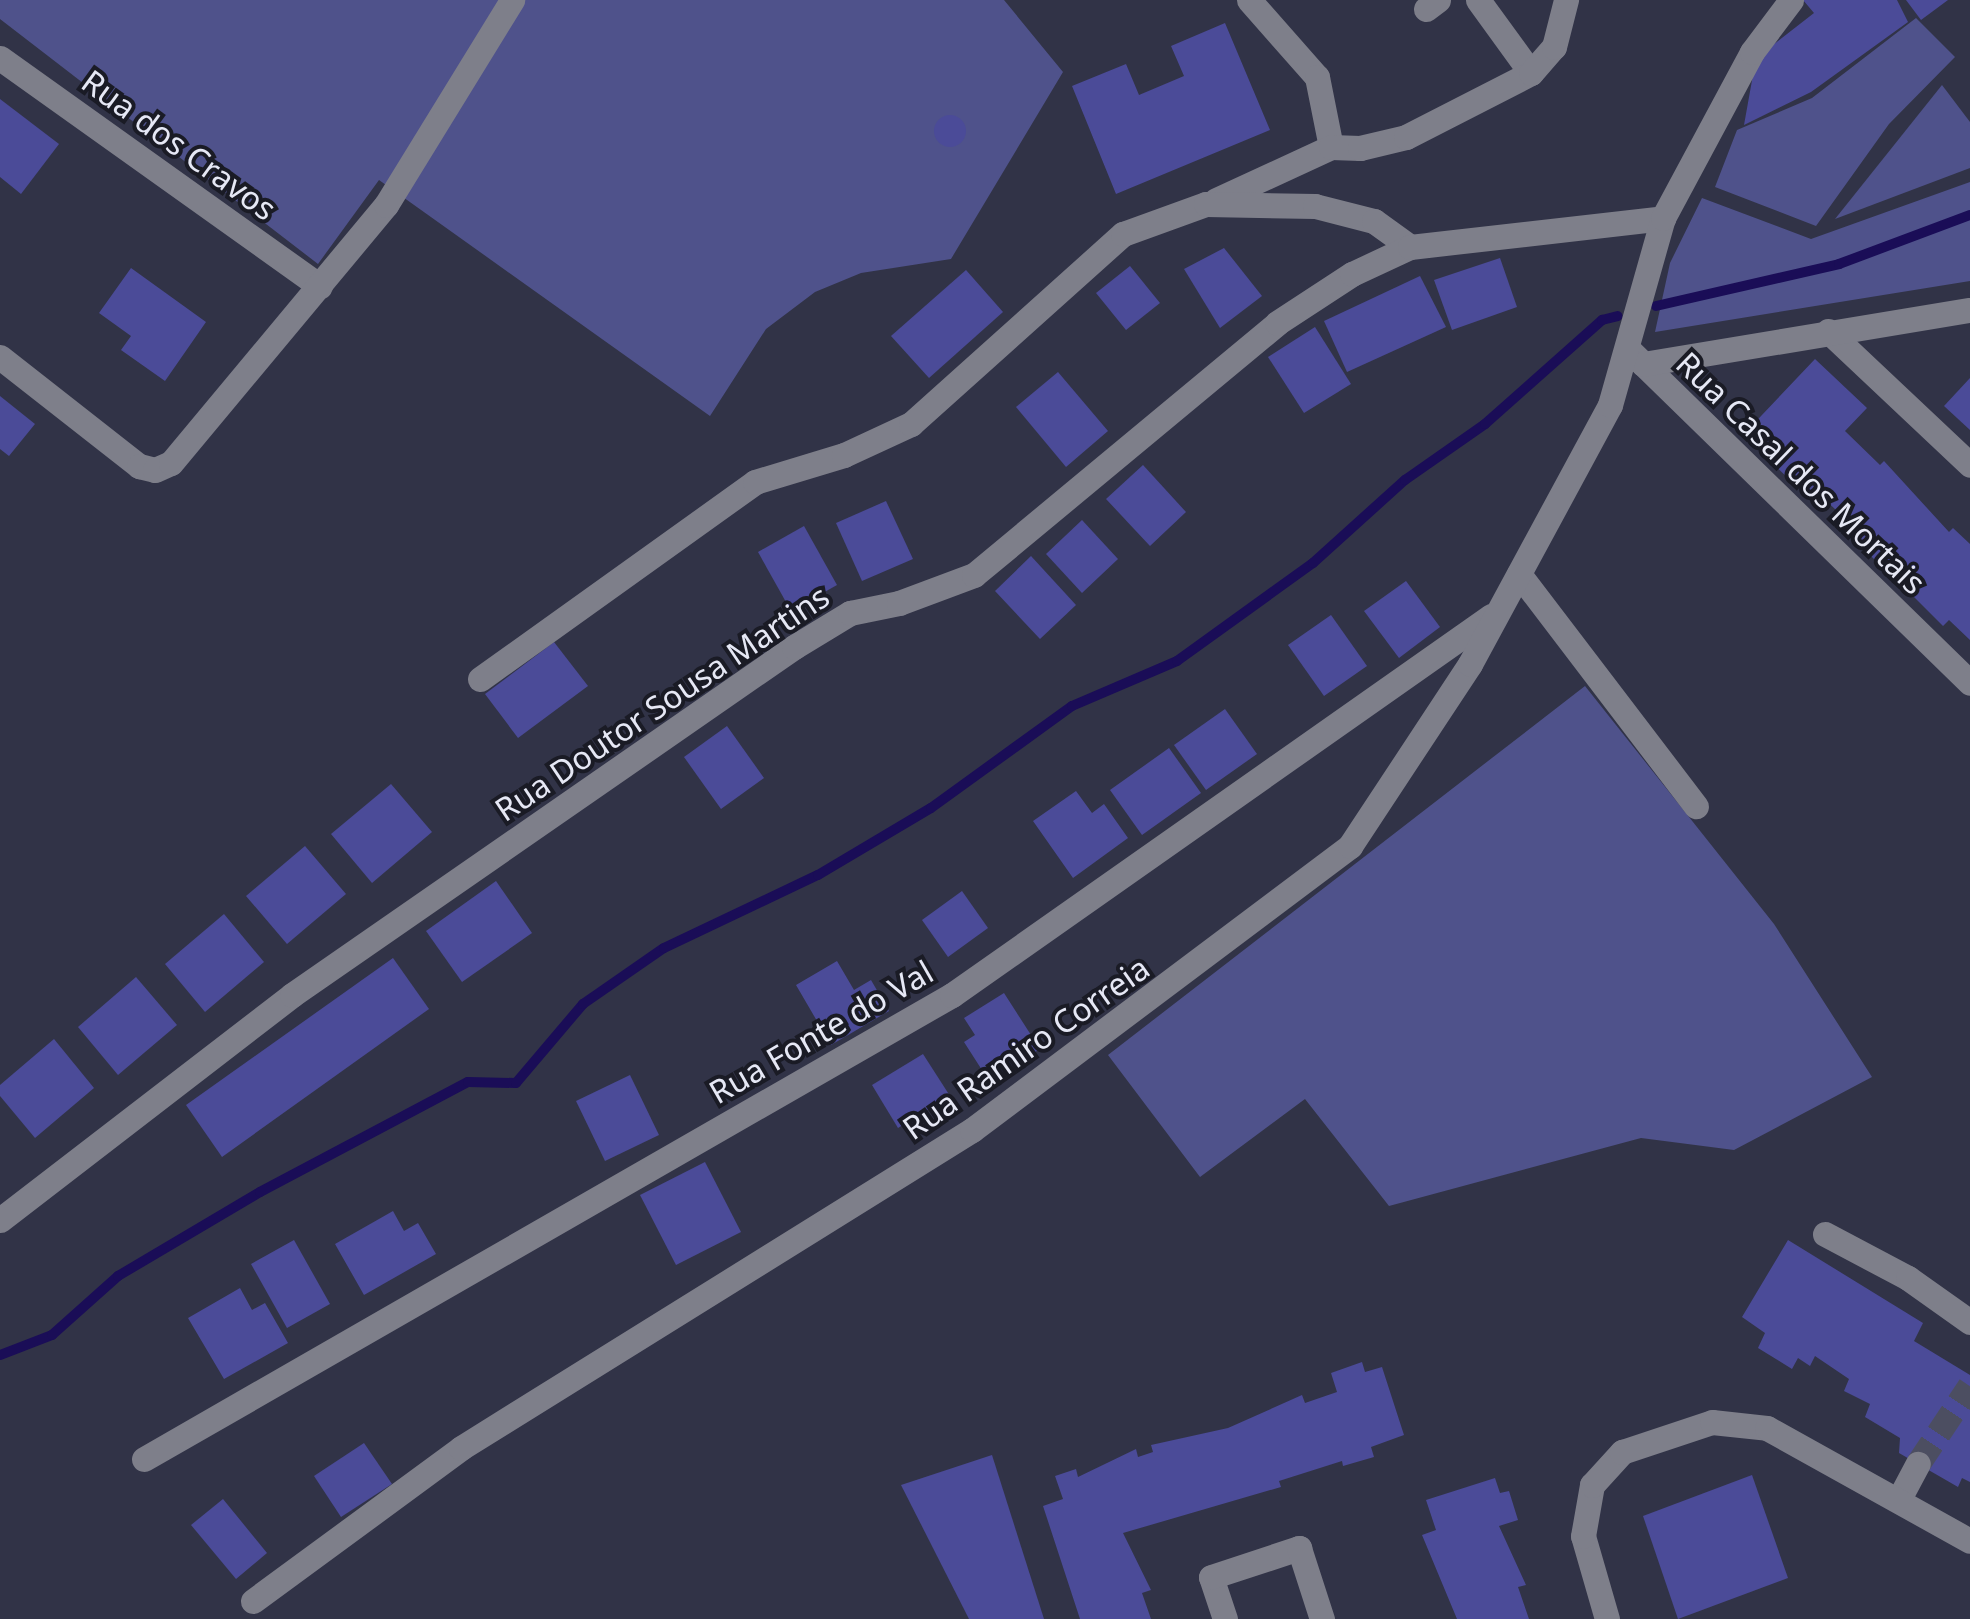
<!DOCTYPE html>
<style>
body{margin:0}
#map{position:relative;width:1970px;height:1619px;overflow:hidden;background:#313347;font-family:"Noto Sans",sans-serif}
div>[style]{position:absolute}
.green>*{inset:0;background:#4f528b}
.stream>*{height:10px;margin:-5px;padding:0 5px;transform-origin:5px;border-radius:5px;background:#1a0d57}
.building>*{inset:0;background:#4b4b98}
.round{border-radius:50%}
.minor-tunnel>*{height:25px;margin-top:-12.5px;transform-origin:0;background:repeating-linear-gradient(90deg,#4c4e61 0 25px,transparent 0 37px)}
.minor>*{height:25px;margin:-12.5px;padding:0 12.5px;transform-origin:12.5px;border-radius:12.5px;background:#7e7f8a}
span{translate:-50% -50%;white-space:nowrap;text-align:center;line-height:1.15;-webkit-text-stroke:8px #1a1b25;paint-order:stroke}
.street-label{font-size:32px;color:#e6e8f5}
</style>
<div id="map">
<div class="green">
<i style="clip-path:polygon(0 0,1004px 0,1063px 72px,951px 259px,861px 273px,815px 292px,766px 329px,710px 416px,379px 180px,318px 264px,0 19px)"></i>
<i style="clip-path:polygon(1916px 18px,1955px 57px,1889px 124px,1816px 226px,1715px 187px,1737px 130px,1812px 98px)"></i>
<i style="clip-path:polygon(1942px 85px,1970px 122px,1970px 168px,1835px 219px)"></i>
<i style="clip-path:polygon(1970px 182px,1970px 281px,1655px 332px,1670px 263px,1702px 198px,1811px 239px)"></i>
<i style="clip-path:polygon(1585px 686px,1774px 924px,1872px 1077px,1734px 1150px,1641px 1138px,1389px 1206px,1305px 1099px,1200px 1177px,1108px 1055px)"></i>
</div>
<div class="stream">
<i style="left:1656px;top:306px;width:188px;rotate:-12.9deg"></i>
<i style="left:1839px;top:264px;width:140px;rotate:-20.5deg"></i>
<i style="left:0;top:1355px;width:56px;rotate:-21deg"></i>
<i style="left:52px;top:1335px;width:89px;rotate:-41.8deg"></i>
<i style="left:118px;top:1276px;width:165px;rotate:-30.6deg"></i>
<i style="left:260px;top:1192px;width:235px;rotate:-27.9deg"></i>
<i style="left:468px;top:1082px;width:48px;rotate:1.2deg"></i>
<i style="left:516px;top:1083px;width:104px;rotate:-49.7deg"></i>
<i style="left:583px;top:1004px;width:98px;rotate:-34.7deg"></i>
<i style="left:664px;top:948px;width:170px;rotate:-25.4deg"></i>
<i style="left:818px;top:875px;width:131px;rotate:-30.7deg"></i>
<i style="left:931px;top:808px;width:174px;rotate:-35.9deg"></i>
<i style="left:1072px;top:706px;width:114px;rotate:-23.2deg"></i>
<i style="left:1177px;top:661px;width:168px;rotate:-35.8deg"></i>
<i style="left:1313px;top:563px;width:124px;rotate:-42.1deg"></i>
<i style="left:1405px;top:480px;width:98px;rotate:-35deg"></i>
<i style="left:1485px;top:424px;width:157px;rotate:-41.6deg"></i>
<i style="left:1602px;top:320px;width:16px;rotate:-14deg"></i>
</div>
<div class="building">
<i style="clip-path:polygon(1803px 0,1897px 0,1908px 22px,1811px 92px,1744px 125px,1756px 58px,1814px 13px)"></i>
<i style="clip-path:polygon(1906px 0,1948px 0,1921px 20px)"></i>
<i style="clip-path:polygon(1225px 23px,1270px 130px,1116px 194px,1072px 86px,1126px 64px,1139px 95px,1184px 76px,1171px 46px)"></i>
<i style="clip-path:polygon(0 99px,59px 144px,21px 194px,0 177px)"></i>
<i class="round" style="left:934px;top:115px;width:32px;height:32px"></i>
<i style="clip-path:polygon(1224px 248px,1262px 296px,1220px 328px,1184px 269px)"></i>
<i style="clip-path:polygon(1500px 258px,1517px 307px,1452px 330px,1434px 280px)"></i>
<i style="clip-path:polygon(1130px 266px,1160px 303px,1126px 330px,1096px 293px)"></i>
<i style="clip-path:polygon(131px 268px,206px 322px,165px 381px,121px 350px,131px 336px,99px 313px)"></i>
<i style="clip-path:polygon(966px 270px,1003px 312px,929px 378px,891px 336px)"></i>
<i style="clip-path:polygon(1420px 276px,1446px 327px,1347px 372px,1324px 321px)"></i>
<i style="clip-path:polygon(1315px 327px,1351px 384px,1304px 413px,1268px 357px)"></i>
<i style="clip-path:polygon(1815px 359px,1867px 408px,1845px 431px,1880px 465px,1884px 461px,1949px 532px,1953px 528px,1970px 544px,1970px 640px,1949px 620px,1943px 626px,1900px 583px,1906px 577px,1881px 553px,1875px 560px,1831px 517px,1836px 510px,1824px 499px,1817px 506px,1743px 435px)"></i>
<i style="clip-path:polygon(1058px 372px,1108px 431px,1066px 467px,1016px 407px)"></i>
<i style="clip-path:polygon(1970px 378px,1970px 430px,1944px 406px)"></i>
<i style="clip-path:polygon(0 396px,35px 424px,9px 456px,0 449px)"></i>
<i style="clip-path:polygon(1143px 465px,1186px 512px,1150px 546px,1106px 499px)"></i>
<i style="clip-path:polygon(886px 501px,913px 559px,862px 581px,836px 523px)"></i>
<i style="clip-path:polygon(1082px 520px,1118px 559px,1082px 593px,1046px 554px)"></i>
<i style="clip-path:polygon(804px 526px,837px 585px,791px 611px,758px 552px)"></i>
<i style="clip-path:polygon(1031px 556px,1076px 605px,1040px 639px,995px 591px)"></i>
<i style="clip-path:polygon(1406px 581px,1440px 627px,1399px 658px,1364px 611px)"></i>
<i style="clip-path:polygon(1331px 615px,1367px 666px,1324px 696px,1288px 645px)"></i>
<i style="clip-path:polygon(554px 642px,588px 686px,518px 738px,485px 694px)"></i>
<i style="clip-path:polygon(1225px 709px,1257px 754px,1206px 790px,1174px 745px)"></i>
<i style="clip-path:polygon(727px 726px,764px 778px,721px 809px,684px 757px)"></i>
<i style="clip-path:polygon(1169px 748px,1201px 793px,1142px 835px,1110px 790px)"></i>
<i style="clip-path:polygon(391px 784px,432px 832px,372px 883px,331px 834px)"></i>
<i style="clip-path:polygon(1076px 791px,1092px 813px,1104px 804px,1128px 838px,1073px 878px,1033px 821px)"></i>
<i style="clip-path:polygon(305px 846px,346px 894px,287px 944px,246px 896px)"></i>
<i style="clip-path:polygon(496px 881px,532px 933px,462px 982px,426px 931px)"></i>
<i style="clip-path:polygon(962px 891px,988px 928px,948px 957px,922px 920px)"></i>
<i style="clip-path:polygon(224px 914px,264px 962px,205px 1012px,165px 964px)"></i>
<i style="clip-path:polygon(393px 958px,429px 1009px,222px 1157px,186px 1105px)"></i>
<i style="clip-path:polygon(837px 961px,854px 990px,871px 980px,889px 1011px,831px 1045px,796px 985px)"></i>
<i style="clip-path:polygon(136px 977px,177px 1025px,118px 1075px,78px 1027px)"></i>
<i style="clip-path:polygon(1004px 993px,1040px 1049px,989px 1081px,964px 1042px,975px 1035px,964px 1018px)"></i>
<i style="clip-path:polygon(54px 1039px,94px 1088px,35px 1138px,0 1096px,0 1085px)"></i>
<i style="clip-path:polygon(923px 1054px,950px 1096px,898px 1128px,872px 1085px)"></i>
<i style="clip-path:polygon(630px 1075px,659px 1135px,605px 1161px,576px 1101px)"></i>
<i style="clip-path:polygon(705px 1162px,741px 1232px,676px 1265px,640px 1195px)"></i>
<i style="clip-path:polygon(393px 1211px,404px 1231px,418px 1223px,436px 1254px,364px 1295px,335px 1244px)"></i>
<i style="clip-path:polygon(294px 1240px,330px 1304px,287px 1328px,251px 1264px)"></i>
<i style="clip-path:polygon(1788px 1240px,1923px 1323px,1914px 1341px,1970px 1375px,1970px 1482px,1962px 1478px,1958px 1487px,1899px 1453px,1900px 1438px,1865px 1417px,1870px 1404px,1844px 1391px,1849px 1379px,1815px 1356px,1810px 1366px,1798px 1358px,1792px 1369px,1758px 1348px,1765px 1333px,1742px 1317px)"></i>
<i style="clip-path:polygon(240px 1288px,252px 1310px,265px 1303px,288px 1343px,224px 1379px,188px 1318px)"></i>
<i style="clip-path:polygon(1362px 1362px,1365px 1372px,1382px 1367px,1404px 1435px,1371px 1447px,1374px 1457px,1343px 1466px,1342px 1461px,1279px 1481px,1281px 1487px,1123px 1533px,1151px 1590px,1142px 1593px,1151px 1619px,1080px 1619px,1043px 1506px,1063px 1499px,1055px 1476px,1076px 1469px,1078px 1477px,1136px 1449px,1138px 1457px,1153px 1452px,1151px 1445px,1228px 1428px,1302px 1395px,1305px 1403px,1337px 1392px,1331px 1373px)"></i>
<i style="clip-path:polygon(364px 1443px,392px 1484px,341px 1517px,314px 1476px)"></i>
<i style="clip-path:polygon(992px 1455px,1044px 1619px,969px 1619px,901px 1485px)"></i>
<i style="clip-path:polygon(1752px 1475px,1788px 1578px,1678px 1619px,1643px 1516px)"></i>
<i style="clip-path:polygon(1495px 1478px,1500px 1493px,1509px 1491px,1518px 1520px,1499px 1526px,1526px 1585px,1518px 1587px,1529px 1619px,1457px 1619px,1422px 1535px,1436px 1530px,1426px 1500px)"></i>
<i style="clip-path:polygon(223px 1499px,267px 1553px,236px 1579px,191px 1525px)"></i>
</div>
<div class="minor-tunnel">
<i style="left:1918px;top:1464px;width:94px;rotate:-56.3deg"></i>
</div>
<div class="minor">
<i style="left:1249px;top:0;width:103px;rotate:48.6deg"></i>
<i style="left:1317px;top:77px;width:71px;rotate:78.7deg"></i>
<i style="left:1478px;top:0;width:90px;rotate:54deg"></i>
<i style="left:1426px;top:9px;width:15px;rotate:-37deg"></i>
<i style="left:0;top:58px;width:393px;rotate:35.5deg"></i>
<i style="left:1216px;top:200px;width:127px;rotate:-24.7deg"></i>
<i style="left:1331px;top:147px;width:29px;rotate:2deg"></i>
<i style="left:1360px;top:148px;width:47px;rotate:-13.4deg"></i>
<i style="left:1406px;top:137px;width:140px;rotate:-27.1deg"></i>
<i style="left:1531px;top:73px;width:35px;rotate:-49deg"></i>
<i style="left:1554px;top:47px;width:49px;rotate:-75.7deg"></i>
<i style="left:1828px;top:331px;width:195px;rotate:43.3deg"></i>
<i style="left:1630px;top:351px;width:475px;rotate:44.3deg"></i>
<i style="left:0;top:357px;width:177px;rotate:38.1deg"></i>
<i style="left:139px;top:466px;width:16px;rotate:14deg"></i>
<i style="left:155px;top:470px;width:17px;rotate:-24deg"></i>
<i style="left:171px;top:463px;width:336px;rotate:-50.2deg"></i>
<i style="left:386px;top:205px;width:241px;rotate:-58.4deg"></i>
<i style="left:1643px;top:364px;width:331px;rotate:-9.4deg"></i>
<i style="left:1519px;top:574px;width:292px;rotate:52.7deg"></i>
<i style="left:480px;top:679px;width:338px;rotate:-35.6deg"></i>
<i style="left:755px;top:482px;width:93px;rotate:-16.9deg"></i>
<i style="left:844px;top:455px;width:74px;rotate:-24.8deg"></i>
<i style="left:911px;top:424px;width:285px;rotate:-41.9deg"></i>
<i style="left:1123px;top:234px;width:88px;rotate:-19.9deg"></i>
<i style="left:1206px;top:204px;width:109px;rotate:1.1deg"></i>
<i style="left:1315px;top:206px;width:61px;rotate:14.3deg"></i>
<i style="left:1374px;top:221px;width:44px;rotate:35.8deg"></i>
<i style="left:0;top:1220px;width:369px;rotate:-37.6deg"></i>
<i style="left:292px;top:995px;width:611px;rotate:-34.73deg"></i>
<i style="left:794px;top:647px;width:66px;rotate:-31.3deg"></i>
<i style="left:850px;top:613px;width:50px;rotate:-11.5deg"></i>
<i style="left:899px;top:603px;width:80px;rotate:-20.5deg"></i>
<i style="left:974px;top:575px;width:394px;rotate:-39.7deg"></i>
<i style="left:1277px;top:323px;width:90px;rotate:-33.2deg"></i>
<i style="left:1352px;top:274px;width:64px;rotate:-25deg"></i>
<i style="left:1410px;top:247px;width:255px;rotate:-6.5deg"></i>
<i style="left:1825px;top:1234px;width:94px;rotate:27.9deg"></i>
<i style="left:1908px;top:1278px;width:76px;rotate:35.4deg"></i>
<i style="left:144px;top:1459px;width:932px;rotate:-29.87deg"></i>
<i style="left:952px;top:995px;width:659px;rotate:-35.11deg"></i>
<i style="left:1899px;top:1499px;width:40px;rotate:-62deg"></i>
<i style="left:253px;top:1601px;width:258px;rotate:-36.3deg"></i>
<i style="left:461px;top:1448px;width:602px;rotate:-31.89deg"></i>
<i style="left:972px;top:1130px;width:473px;rotate:-36.9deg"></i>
<i style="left:1350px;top:846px;width:218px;rotate:-56.6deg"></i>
<i style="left:1470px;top:664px;width:294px;rotate:-61.6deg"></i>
<i style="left:1610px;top:405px;width:194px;rotate:-74.2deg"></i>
<i style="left:1663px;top:218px;width:188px;rotate:-61.8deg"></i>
<i style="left:1752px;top:52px;width:65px;rotate:-53.1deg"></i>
<i style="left:1225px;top:1619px;width:44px;rotate:-108.4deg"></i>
<i style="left:1211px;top:1577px;width:93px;rotate:-18.2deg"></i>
<i style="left:1299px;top:1548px;width:75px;rotate:72.1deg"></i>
<i style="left:1607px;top:1619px;width:86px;rotate:-106.1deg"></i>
<i style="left:1583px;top:1536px;width:52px;rotate:-80deg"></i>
<i style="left:1592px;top:1485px;width:45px;rotate:-47.7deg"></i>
<i style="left:1622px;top:1452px;width:95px;rotate:-18.4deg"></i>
<i style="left:1712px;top:1422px;width:55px;rotate:6.2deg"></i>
<i style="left:1767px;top:1428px;width:232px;rotate:29.1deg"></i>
</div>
<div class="street-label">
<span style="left:179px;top:145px;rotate:36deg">Rua dos Cravos</span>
<span style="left:1801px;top:473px;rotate:44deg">Rua Casal dos Mortais</span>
<span style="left:662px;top:703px;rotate:-34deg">Rua Doutor Sousa Martins</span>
<span style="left:821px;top:1032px;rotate:-30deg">Rua Fonte do Val</span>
<span style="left:1026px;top:1048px;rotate:-35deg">Rua Ramiro Correia</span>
</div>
</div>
